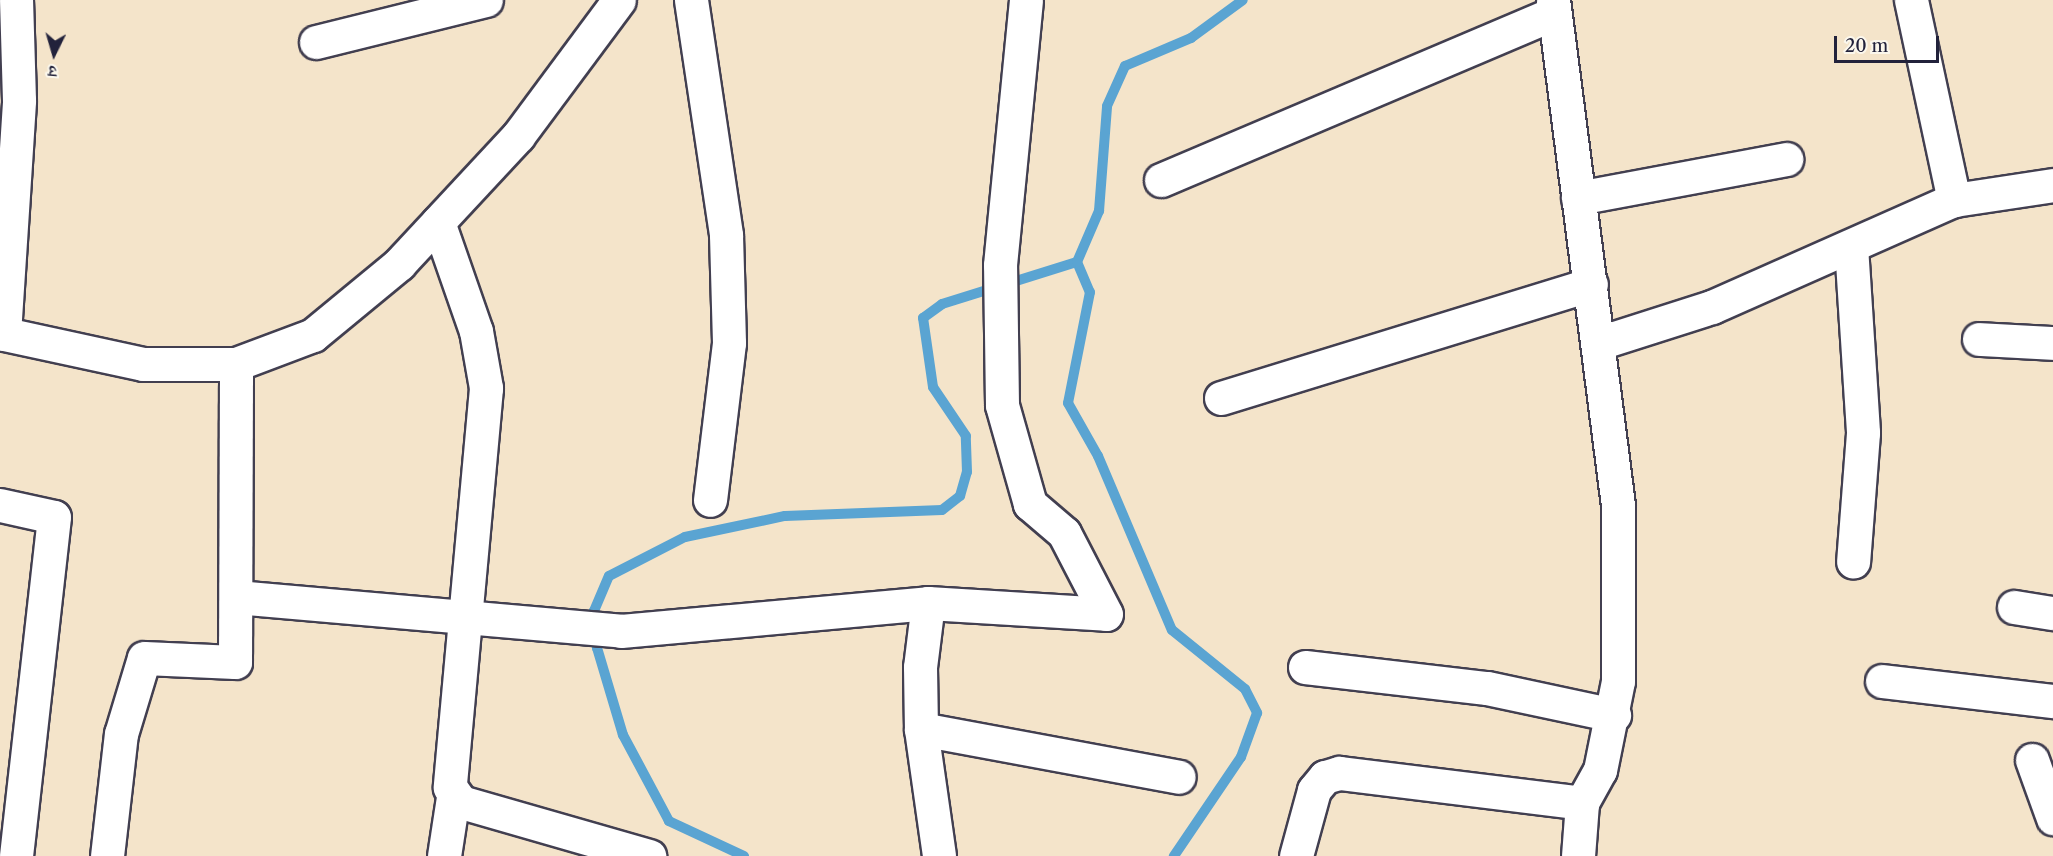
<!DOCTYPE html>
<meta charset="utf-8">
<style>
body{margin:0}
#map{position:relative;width:2053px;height:856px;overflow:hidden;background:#f4e4ca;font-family:"Libre Caslon Text","Noto Serif Devanagari",serif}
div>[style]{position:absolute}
.stream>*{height:10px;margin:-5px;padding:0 5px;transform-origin:5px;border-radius:5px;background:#5aa4d2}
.roads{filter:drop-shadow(2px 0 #423f50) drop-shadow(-2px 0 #423f50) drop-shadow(0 2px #423f50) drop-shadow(0 -2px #423f50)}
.minor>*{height:33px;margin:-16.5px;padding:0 16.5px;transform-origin:16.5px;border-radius:16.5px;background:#fff}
span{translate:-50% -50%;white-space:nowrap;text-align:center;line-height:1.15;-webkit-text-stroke:4.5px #fbf7ec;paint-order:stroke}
.north{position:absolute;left:24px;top:24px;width:60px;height:60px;-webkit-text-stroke:4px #fbf7ec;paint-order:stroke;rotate:185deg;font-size:16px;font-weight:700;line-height:24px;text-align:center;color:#22223b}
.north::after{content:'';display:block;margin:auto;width:21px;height:27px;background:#22223b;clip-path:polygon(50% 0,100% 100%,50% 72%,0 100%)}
.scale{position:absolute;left:1834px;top:36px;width:105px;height:27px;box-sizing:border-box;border:3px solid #22223b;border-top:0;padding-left:8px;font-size:18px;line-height:21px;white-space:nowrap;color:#22223b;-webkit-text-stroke:4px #fbf7ec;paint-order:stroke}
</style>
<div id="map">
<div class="stream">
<i style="left:1077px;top:262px;width:33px;rotate:67deg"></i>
<i style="left:1090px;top:292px;width:113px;rotate:101.2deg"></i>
<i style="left:1068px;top:403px;width:61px;rotate:60.5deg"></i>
<i style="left:1098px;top:456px;width:189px;rotate:67deg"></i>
<i style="left:1172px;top:630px;width:94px;rotate:38.9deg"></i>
<i style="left:1245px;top:689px;width:27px;rotate:63deg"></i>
<i style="left:1257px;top:713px;width:47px;rotate:110deg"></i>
<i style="left:1241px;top:757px;width:120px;rotate:124.1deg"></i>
<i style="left:744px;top:856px;width:83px;rotate:-155deg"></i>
<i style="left:669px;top:821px;width:98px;rotate:-118.1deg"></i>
<i style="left:623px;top:735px;width:91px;rotate:-106.6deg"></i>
<i style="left:597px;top:648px;width:37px;rotate:-95deg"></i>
<i style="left:594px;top:611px;width:38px;rotate:-67deg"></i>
<i style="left:609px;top:576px;width:85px;rotate:-27.2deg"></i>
<i style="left:685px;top:537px;width:102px;rotate:-11.9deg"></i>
<i style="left:785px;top:516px;width:157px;rotate:-2.2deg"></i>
<i style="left:942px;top:510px;width:23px;rotate:-38deg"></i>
<i style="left:960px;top:496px;width:25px;rotate:-74deg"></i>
<i style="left:967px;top:472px;width:36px;rotate:-92deg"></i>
<i style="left:966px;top:436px;width:59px;rotate:-124deg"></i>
<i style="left:933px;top:387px;width:70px;rotate:-98.2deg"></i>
<i style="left:923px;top:318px;width:24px;rotate:-36deg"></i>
<i style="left:942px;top:304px;width:141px;rotate:-17.3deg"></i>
<i style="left:1077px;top:262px;width:56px;rotate:-66.7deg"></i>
<i style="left:1099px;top:211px;width:105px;rotate:-85.6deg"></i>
<i style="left:1107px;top:106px;width:44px;rotate:-65.8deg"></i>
<i style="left:1125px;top:66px;width:72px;rotate:-23deg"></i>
<i style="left:1191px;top:38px;width:64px;rotate:-36.2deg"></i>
</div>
<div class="roads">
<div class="minor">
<i style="left:691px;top:0;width:238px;rotate:81.5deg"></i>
<i style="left:726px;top:235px;width:108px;rotate:88.4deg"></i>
<i style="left:729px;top:343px;width:158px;rotate:96.9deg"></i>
<i style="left:1553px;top:0;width:509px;rotate:82.67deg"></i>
<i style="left:1618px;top:505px;width:176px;rotate:90deg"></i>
<i style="left:1618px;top:681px;width:91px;rotate:101.4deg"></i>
<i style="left:1600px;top:770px;width:38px;rotate:119deg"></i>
<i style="left:1582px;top:803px;width:53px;rotate:94.3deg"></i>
<i style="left:1911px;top:0;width:205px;rotate:77.9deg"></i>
<i style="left:316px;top:42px;width:175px;rotate:-13.9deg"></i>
<i style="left:1161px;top:180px;width:427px;rotate:-23deg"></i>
<i style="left:1578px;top:198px;width:212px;rotate:-10.6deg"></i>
<i style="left:438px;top:222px;width:115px;rotate:70.8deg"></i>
<i style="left:476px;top:331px;width:58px;rotate:80deg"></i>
<i style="left:486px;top:388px;width:401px;rotate:95.2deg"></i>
<i style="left:450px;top:787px;width:19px;rotate:54deg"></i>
<i style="left:461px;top:802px;width:196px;rotate:16deg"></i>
<i style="left:1851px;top:246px;width:187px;rotate:86.3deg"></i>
<i style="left:1863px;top:433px;width:129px;rotate:94.4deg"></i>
<i style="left:0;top:333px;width:146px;rotate:12.2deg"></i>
<i style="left:143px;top:364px;width:93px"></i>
<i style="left:236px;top:364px;width:82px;rotate:-20.6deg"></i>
<i style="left:313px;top:335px;width:112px;rotate:-39.5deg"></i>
<i style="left:399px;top:264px;width:175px;rotate:-47.1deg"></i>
<i style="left:518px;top:136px;width:169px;rotate:-53.4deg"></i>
<i style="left:4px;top:334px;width:234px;rotate:-86.3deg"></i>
<i style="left:19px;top:100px;width:100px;rotate:-91.7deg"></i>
<i style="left:1979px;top:339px;width:74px;rotate:3.1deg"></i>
<i style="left:1599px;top:343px;width:119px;rotate:-17.7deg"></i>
<i style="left:1712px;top:307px;width:265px;rotate:-23.9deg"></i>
<i style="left:1954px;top:200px;width:100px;rotate:-8.6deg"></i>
<i style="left:1221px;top:398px;width:387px;rotate:-17.1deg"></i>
<i style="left:0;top:505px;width:55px;rotate:12.5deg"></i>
<i style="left:54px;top:517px;width:341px;rotate:96.4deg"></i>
<i style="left:236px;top:597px;width:386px;rotate:5deg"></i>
<i style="left:621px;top:631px;width:308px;rotate:-5.2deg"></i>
<i style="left:928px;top:603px;width:64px;rotate:97.1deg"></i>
<i style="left:920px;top:667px;width:62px;rotate:89.1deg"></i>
<i style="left:921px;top:729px;width:128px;rotate:81.9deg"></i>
<i style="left:928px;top:603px;width:178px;rotate:3.5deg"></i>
<i style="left:1106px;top:614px;width:91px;rotate:-117.4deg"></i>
<i style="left:1064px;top:533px;width:45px;rotate:-139.5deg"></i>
<i style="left:1030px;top:504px;width:103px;rotate:-105.8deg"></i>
<i style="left:1002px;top:405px;width:140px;rotate:-90.8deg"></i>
<i style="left:1000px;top:265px;width:266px;rotate:-84.4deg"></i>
<i style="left:2014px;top:607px;width:39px;rotate:9deg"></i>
<i style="left:1305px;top:667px;width:183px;rotate:6.6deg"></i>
<i style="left:1487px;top:688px;width:130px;rotate:12deg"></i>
<i style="left:1882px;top:681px;width:172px;rotate:6.7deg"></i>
<i style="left:921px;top:729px;width:262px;rotate:10.5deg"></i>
<i style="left:2032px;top:760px;width:62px;rotate:70.1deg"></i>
<i style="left:107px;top:856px;width:123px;rotate:-83.5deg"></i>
<i style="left:121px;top:734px;width:79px;rotate:-73.2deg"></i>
<i style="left:144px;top:658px;width:91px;rotate:2.5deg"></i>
<i style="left:235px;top:662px;width:298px;rotate:-89.8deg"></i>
<i style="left:444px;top:856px;width:60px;rotate:-81.3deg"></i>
<i style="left:1296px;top:856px;width:68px;rotate:-74.7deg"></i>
<i style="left:1314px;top:790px;width:17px;rotate:-50deg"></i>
<i style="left:1325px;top:777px;width:15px;rotate:-16deg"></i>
<i style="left:1339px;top:773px;width:245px;rotate:7deg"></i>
</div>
</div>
<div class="north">उ</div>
<div class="scale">20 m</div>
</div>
